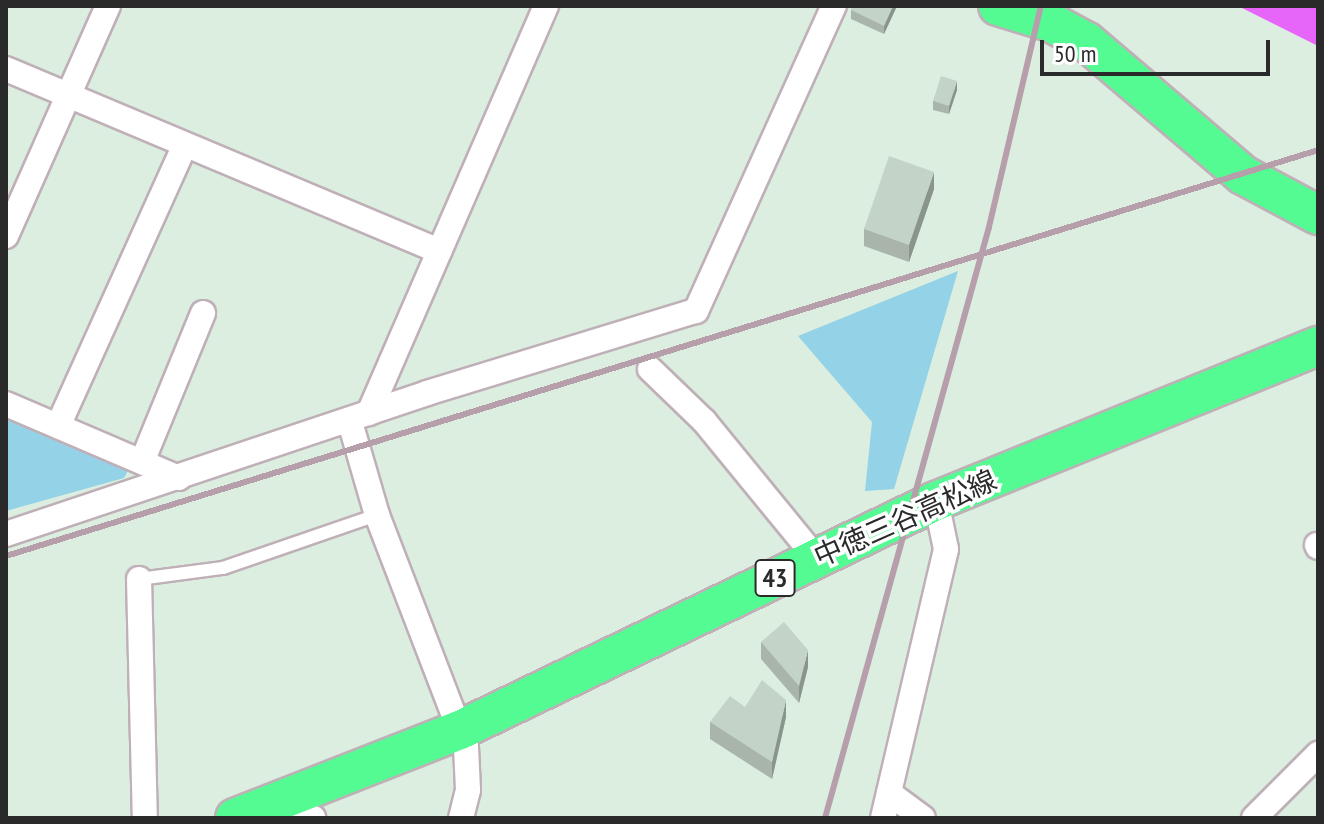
<!DOCTYPE html>
<meta charset="utf-8">
<style>
body{margin:0}
#map{position:relative;width:1324px;height:824px;overflow:hidden;background:#dbeedf;font-family:"PT Sans Narrow","Noto Sans JP",sans-serif}
div>[style]{position:absolute}
.green>*{inset:0;background:#94d2e8}
.water>*{inset:0;background:#e566f8}
.roads{filter:drop-shadow(2px 0 #bfb0b8) drop-shadow(-2px 0 #bfb0b8) drop-shadow(0 2px #bfb0b8) drop-shadow(0 -2px #bfb0b8)}
.lane>*{height:12px;margin:-6px;padding:0 6px;transform-origin:6px;border-radius:6px;background:#fff}
.street>*{height:24px;margin:-12px;padding:0 12px;transform-origin:12px;border-radius:12px;background:#fff}
.primary>*{height:38px;margin:-19px;padding:0 19px;transform-origin:19px;border-radius:19px;background:#53fb92}
.rail>*{height:6px;margin:-3px;padding:0 3px;transform-origin:3px;border-radius:3px;background:#b69eab}
.wall>*{inset:0;background:#a9b5ab}
.shaded-wall>*{inset:0;background:#89948b}
.building>*{inset:0;background:#c4d3c7}
span{translate:-50% -50%;white-space:nowrap;text-align:center;line-height:1.15;-webkit-text-stroke:7px #fff;paint-order:stroke}
.shield-label span{padding:2px 6px;background:#fff;border:2px solid;border-radius:6px;-webkit-text-stroke-width:0}
.shield-label{font-size:26px;color:#2a2a2a;font-weight:700}
.street-label{font-size:28px;color:#2a2a2a}
.frame{position:absolute;inset:0;border:8px solid #2a2a2a;pointer-events:none}
.scale{position:absolute;left:1040px;top:40px;width:230px;height:36px;box-sizing:border-box;border:4px solid #2a2a2a;border-top:0;padding-left:10px;font-size:24px;line-height:28px;white-space:nowrap;color:#2a2a2a;-webkit-text-stroke:6px #fff;paint-order:stroke}
</style>
<div id="map">
<div class="green">
<i style="clip-path:polygon(958px 271px,894px 489px,865px 491px,872px 422px,798px 336px)"></i>
<i style="clip-path:polygon(6px 416px,129px 469px,124px 478px,6px 511px)"></i>
</div>
<div class="water">
<i style="clip-path:polygon(1238px 6px,1318px 6px,1318px 46px)"></i>
</div>
<div class="roads">
<div class="lane">
<i style="left:139px;top:579px;width:85px;rotate:-7.5deg"></i>
<i style="left:223px;top:568px;width:163px;rotate:-19deg"></i>
</div>
<div class="street">
<i style="left:6px;top:69px;width:470px;rotate:22.8deg"></i>
<i style="left:6px;top:236px;width:252px;rotate:-66.1deg"></i>
<i style="left:650px;top:369px;width:75px;rotate:43.9deg"></i>
<i style="left:704px;top:421px;width:177px;rotate:50.7deg"></i>
<i style="left:6px;top:404px;width:188px;rotate:23.2deg"></i>
<i style="left:369px;top:413px;width:444px;rotate:-66.5deg"></i>
<i style="left:350px;top:422px;width:97px;rotate:73.8deg"></i>
<i style="left:377px;top:515px;width:248px;rotate:69deg"></i>
<i style="left:466px;top:747px;width:43px;rotate:87.3deg"></i>
<i style="left:468px;top:790px;width:29px;rotate:104deg"></i>
<i style="left:58px;top:426px;width:308px;rotate:-65.7deg"></i>
<i style="left:142px;top:462px;width:161px;rotate:-67.7deg"></i>
<i style="left:6px;top:534px;width:444px;rotate:-18.5deg"></i>
<i style="left:427px;top:393px;width:281px;rotate:-17deg"></i>
<i style="left:696px;top:311px;width:335px;rotate:-65.7deg"></i>
<i style="left:1317px;top:545px;width:2px;rotate:63deg"></i>
<i style="left:139px;top:579px;width:239px;rotate:88.6deg"></i>
<i style="left:889px;top:793px;width:42px;rotate:36.3deg"></i>
<i style="left:279px;top:804px;width:37px;rotate:22deg"></i>
<i style="left:883px;top:818px;width:276px;rotate:-76.8deg"></i>
<i style="left:946px;top:549px;width:49px;rotate:-101.8deg"></i>
<i style="left:1254px;top:818px;width:91px;rotate:-45deg"></i>
</div>
<div class="primary">
<i style="left:998px;top:6px;width:54px;rotate:17.1deg"></i>
<i style="left:1050px;top:22px;width:42px;rotate:28.4deg"></i>
<i style="left:1087px;top:42px;width:205px;rotate:40.4deg"></i>
<i style="left:1243px;top:175px;width:85px;rotate:28.1deg"></i>
<i style="left:235px;top:818px;width:242px;rotate:-21.4deg"></i>
<i style="left:460px;top:730px;width:528px;rotate:-25.69deg"></i>
<i style="left:936px;top:501px;width:412px;rotate:-22.1deg"></i>
</div>
</div>
<div class="rail">
<i style="left:6px;top:556px;width:1373px;rotate:-17.19deg"></i>
<i style="left:825px;top:818px;width:613px;rotate:-74.49deg"></i>
<i style="left:989px;top:227px;width:227px;rotate:-76.8deg"></i>
</div>
<div class="wall">
<i style="clip-path:polygon(853px 6px,897px 6px,884px 34px,851px 19px,851px 10px)"></i>
<i style="clip-path:polygon(957px 90px,949px 114px,933px 110px,933px 101px)"></i>
<i style="clip-path:polygon(934px 189px,909px 262px,864px 246px,864px 229px)"></i>
<i style="clip-path:polygon(761px 642px,808px 667px,799px 703px,761px 659px)"></i>
<i style="clip-path:polygon(745px 707px,786px 717px,772px 779px,710px 739px,710px 722px)"></i>
</div>
<div class="shaded-wall">
<i style="clip-path:polygon(893px 6px,897px 6px,884px 34px,884px 26px)"></i>
<i style="clip-path:polygon(957px 81px,957px 90px,949px 114px,949px 106px)"></i>
<i style="clip-path:polygon(934px 172px,934px 189px,909px 262px,909px 245px)"></i>
<i style="clip-path:polygon(808px 650px,808px 667px,799px 703px,799px 686px)"></i>
<i style="clip-path:polygon(786px 700px,786px 717px,772px 779px,772px 762px)"></i>
</div>
<div class="building">
<i style="clip-path:polygon(853px 6px,893px 6px,884px 26px,851px 10px)"></i>
<i style="clip-path:polygon(941px 76px,957px 81px,949px 106px,933px 101px)"></i>
<i style="clip-path:polygon(889px 156px,934px 172px,909px 245px,864px 229px)"></i>
<i style="clip-path:polygon(784px 622px,808px 650px,799px 686px,761px 642px)"></i>
<i style="clip-path:polygon(762px 680px,786px 700px,772px 762px,710px 722px,730px 696px,745px 707px)"></i>
</div>
<div class="shield-label">
<span style="left:775px;top:578px">43</span>
</div>
<div class="street-label">
<span style="left:905px;top:518px;rotate:-24deg">中徳三谷高松線</span>
</div>
<div class="frame"></div>
<div class="scale">50 m</div>
</div>
